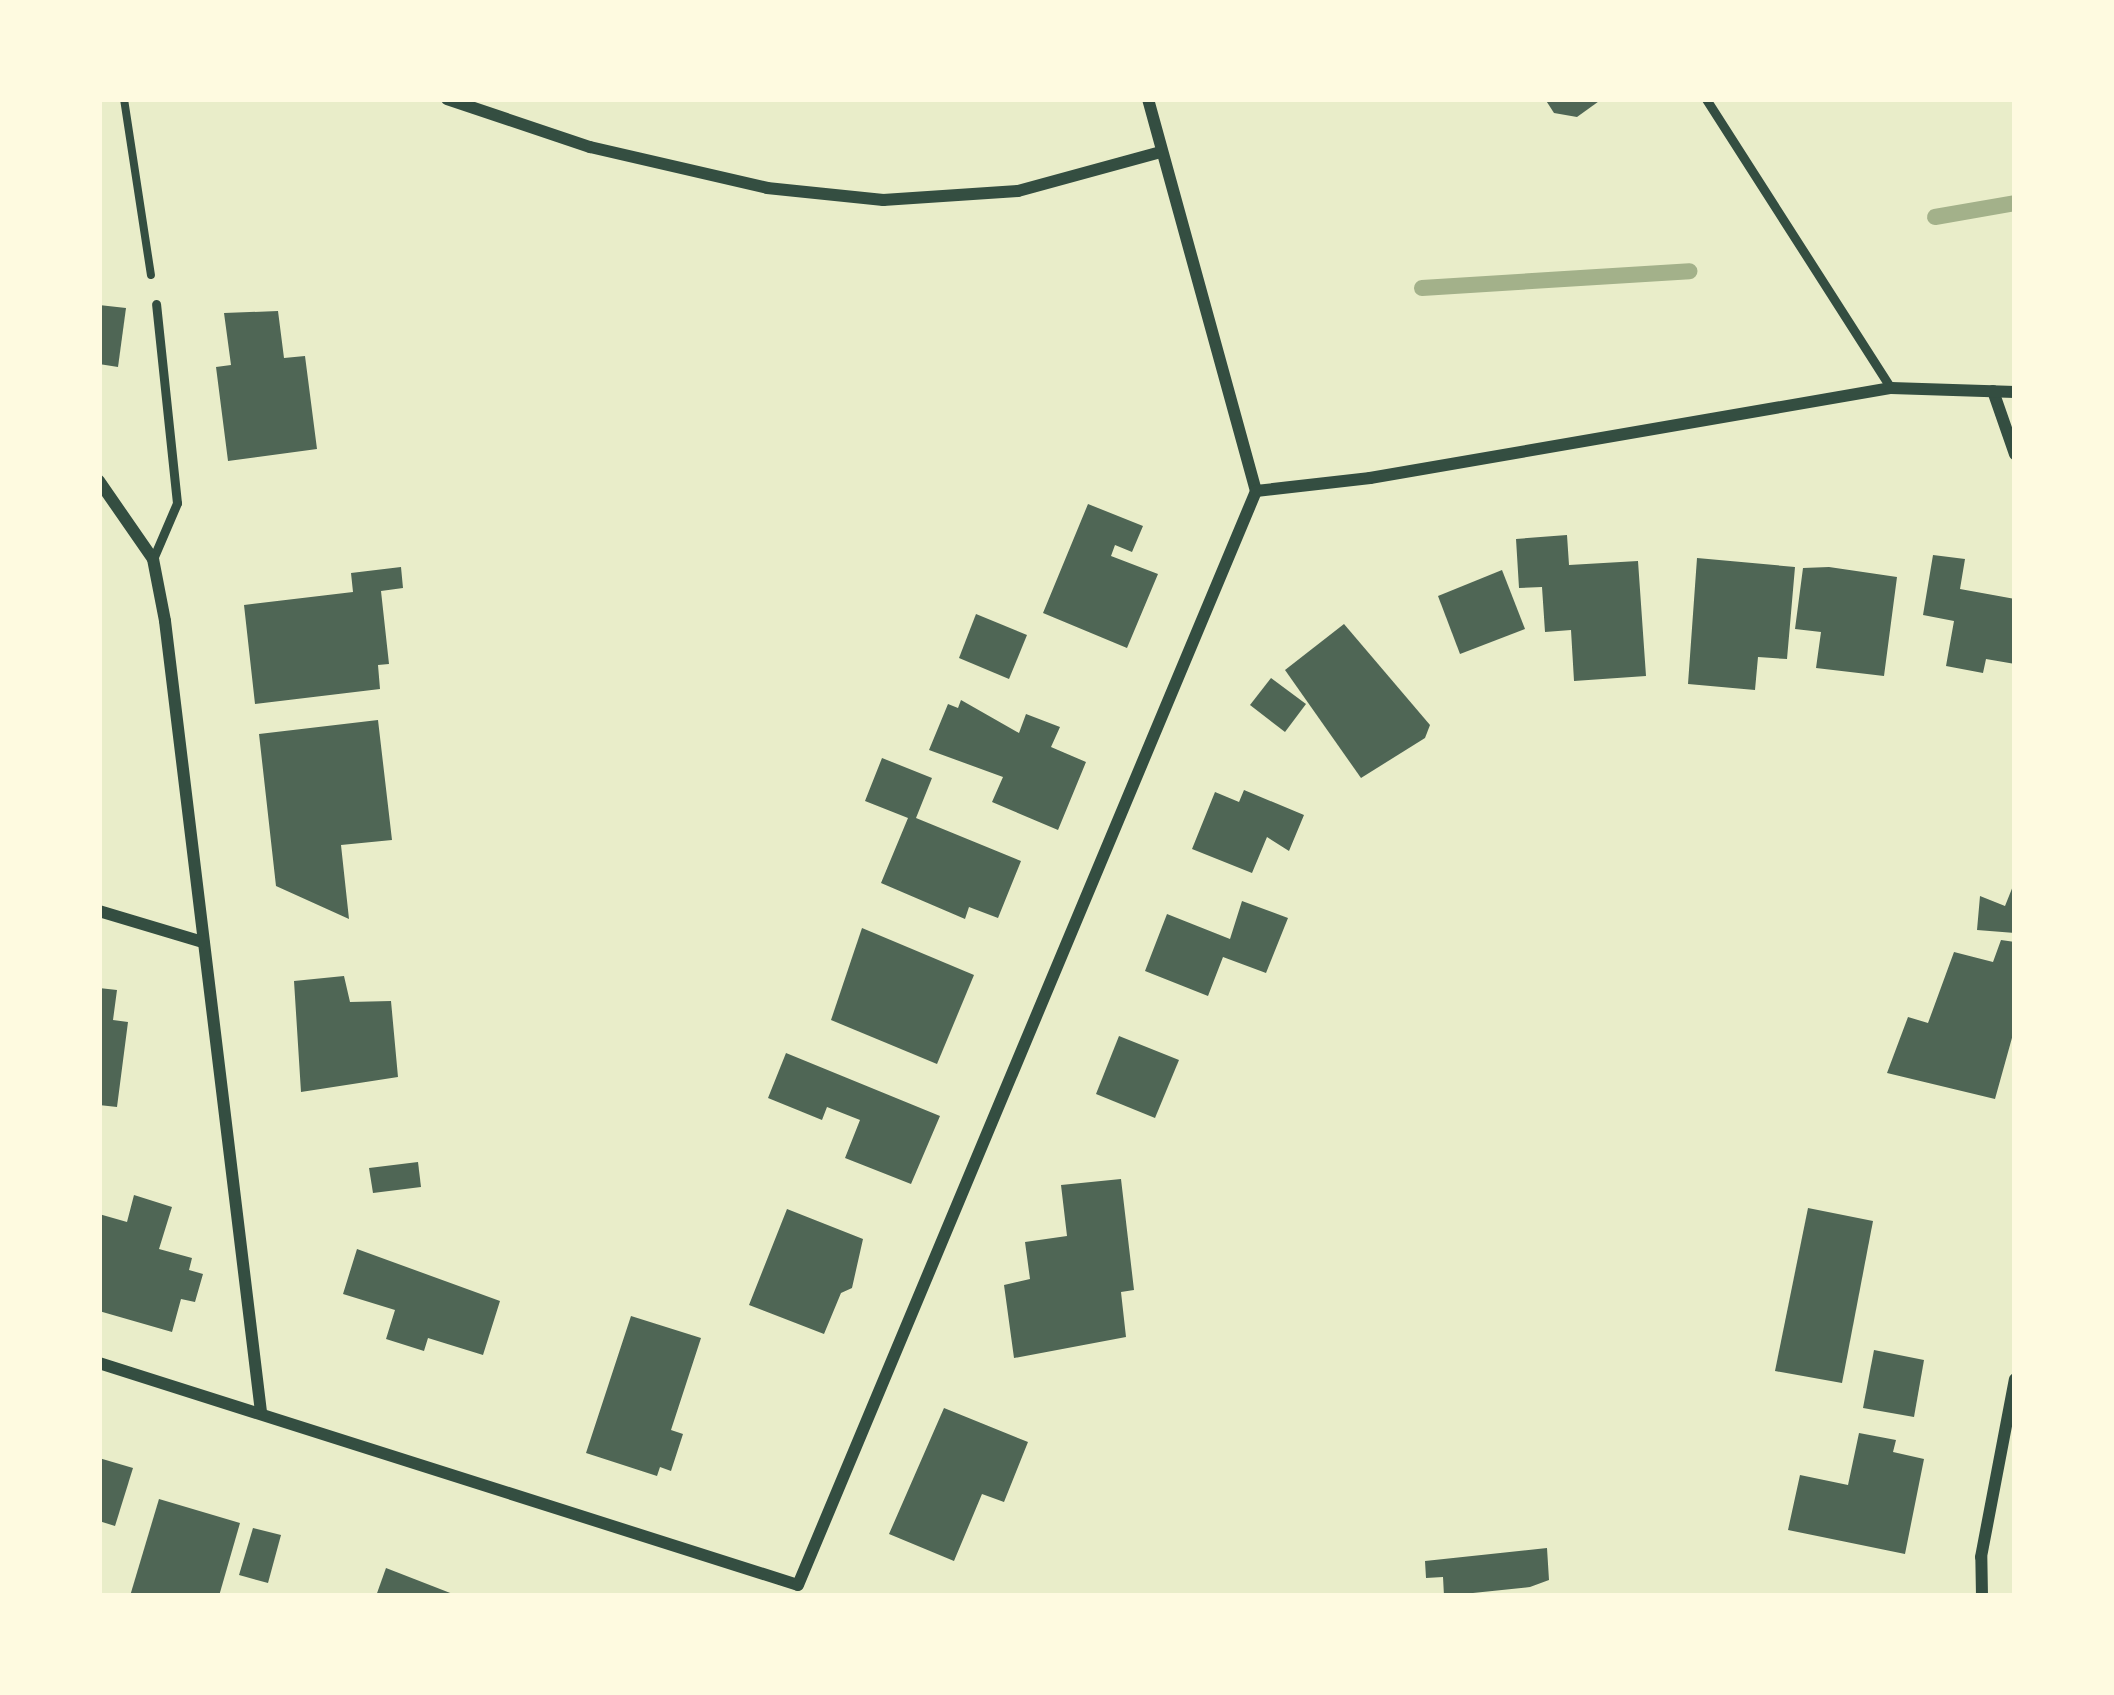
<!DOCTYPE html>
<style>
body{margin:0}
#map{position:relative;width:2114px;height:1695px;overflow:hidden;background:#e9edc9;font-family:"Crimson Pro",serif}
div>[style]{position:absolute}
.stream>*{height:16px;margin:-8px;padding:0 8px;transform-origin:8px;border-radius:8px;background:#a3b18a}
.building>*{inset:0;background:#4f6655}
.path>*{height:8px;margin:-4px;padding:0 4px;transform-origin:4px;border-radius:4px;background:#344e41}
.service>*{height:9px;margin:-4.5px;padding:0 4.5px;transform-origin:4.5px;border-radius:4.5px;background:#344e41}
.minor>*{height:12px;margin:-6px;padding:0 6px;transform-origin:6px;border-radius:6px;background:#344e41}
span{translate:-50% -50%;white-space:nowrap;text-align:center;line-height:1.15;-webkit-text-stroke:12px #fefae0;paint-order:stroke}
.frame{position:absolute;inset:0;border:102px solid #fefae0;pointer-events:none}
</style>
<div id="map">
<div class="stream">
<i style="left:1935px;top:217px;width:81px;rotate:-9.9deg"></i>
<i style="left:1422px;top:288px;width:268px;rotate:-3.6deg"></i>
</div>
<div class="building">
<i style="clip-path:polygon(1545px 99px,1602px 99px,1577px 117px,1554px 113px)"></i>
<i style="clip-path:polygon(99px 305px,126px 308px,118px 367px,99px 364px)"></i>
<i style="clip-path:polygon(278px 311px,284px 358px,305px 356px,317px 449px,228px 461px,216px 367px,231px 365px,224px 313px)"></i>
<i style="clip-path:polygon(1088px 504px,1143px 526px,1132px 552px,1115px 545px,1111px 556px,1158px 574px,1127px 648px,1043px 613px)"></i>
<i style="clip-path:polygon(1567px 535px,1569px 565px,1638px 561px,1646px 676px,1574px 681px,1571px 630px,1545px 632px,1542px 587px,1519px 588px,1516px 539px)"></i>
<i style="clip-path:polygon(1933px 555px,1965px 559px,1960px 589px,2015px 599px,2015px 664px,1986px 659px,1983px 673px,1946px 666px,1954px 621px,1923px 615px)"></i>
<i style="clip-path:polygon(1697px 558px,1795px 567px,1787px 659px,1758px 657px,1755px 690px,1688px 684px)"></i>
<i style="clip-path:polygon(401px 567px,403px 588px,381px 591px,389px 664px,378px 665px,380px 689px,255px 704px,244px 605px,353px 592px,351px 573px)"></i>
<i style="clip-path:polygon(1829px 567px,1897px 577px,1884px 676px,1816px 668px,1821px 632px,1795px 629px,1803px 568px)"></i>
<i style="clip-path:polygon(1502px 570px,1525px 629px,1460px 654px,1438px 596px)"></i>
<i style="clip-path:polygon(976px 614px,1027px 635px,1009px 679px,959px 658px)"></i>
<i style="clip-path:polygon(1344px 624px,1430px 725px,1425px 738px,1361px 778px,1285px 670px)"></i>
<i style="clip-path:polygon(1271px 678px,1306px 704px,1285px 732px,1250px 705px)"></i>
<i style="clip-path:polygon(961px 700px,1019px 733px,1026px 714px,1060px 727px,1051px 747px,1086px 762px,1058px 830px,992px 802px,1003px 777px,929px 750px,948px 704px,958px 708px)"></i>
<i style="clip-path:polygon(378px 720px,392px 840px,341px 845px,349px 919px,276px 886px,259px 734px)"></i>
<i style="clip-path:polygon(882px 758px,932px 778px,916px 818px,1021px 861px,998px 918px,969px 907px,965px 919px,881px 883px,908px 818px,865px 801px)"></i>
<i style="clip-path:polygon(1244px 790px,1304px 815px,1289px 851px,1267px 837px,1252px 873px,1192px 849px,1215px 792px,1239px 802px)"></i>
<i style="clip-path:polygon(2015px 881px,2015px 933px,1977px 930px,1980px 896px,2005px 906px)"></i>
<i style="clip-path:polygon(1242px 901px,1288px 918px,1266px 973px,1223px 957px,1208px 996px,1145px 971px,1167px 914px,1230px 939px)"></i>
<i style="clip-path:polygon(862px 928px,974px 975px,937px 1064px,831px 1020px)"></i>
<i style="clip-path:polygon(2001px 940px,2015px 942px,2015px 1027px,1995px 1099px,1887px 1073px,1908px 1017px,1928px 1023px,1954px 952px,1993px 962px)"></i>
<i style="clip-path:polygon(344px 976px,350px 1002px,391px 1001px,398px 1077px,301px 1092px,294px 981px)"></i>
<i style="clip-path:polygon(99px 988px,117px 990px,113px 1020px,128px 1022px,117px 1107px,99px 1105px)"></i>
<i style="clip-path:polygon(1119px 1036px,1179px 1060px,1155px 1118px,1096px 1094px)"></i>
<i style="clip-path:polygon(786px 1053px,940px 1116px,911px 1184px,845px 1158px,860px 1120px,827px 1107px,822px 1120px,768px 1098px)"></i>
<i style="clip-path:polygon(418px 1162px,421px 1187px,373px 1193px,369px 1168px)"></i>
<i style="clip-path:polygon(1121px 1179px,1134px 1290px,1121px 1292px,1126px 1337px,1014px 1358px,1004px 1285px,1030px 1279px,1025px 1242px,1067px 1236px,1061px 1185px)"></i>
<i style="clip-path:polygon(134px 1195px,172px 1207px,159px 1249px,192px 1258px,189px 1270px,203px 1274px,195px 1302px,181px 1299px,172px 1332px,99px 1311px,99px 1214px,127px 1222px)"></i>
<i style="clip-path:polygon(1808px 1208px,1873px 1221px,1842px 1383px,1775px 1371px)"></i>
<i style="clip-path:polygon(787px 1209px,863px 1239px,852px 1288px,841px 1293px,824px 1334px,749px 1305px)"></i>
<i style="clip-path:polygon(357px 1249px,500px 1301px,483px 1355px,428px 1338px,424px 1351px,386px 1339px,395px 1310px,343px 1294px)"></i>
<i style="clip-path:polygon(631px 1316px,701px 1338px,671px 1430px,683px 1434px,671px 1471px,660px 1467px,657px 1476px,586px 1453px)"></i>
<i style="clip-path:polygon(1874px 1350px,1924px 1360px,1914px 1417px,1863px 1408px)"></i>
<i style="clip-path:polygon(944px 1408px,1028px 1442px,1004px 1502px,982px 1494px,954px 1561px,889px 1534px)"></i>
<i style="clip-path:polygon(1859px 1433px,1896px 1440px,1893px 1452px,1924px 1459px,1905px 1554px,1788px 1530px,1800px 1475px,1848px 1485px)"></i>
<i style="clip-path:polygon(99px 1458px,133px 1468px,115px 1526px,99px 1521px)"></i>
<i style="clip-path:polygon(159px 1499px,240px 1523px,219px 1596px,130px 1596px)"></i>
<i style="clip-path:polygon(253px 1528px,281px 1535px,268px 1583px,239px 1575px)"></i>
<i style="clip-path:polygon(1547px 1548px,1549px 1580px,1530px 1587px,1444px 1596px,1443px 1577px,1426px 1578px,1425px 1561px)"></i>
<i style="clip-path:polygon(386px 1568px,458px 1596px,376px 1596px)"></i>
</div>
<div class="path">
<i style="left:124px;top:99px;width:178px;rotate:81.3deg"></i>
</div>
<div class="service">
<i style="left:1706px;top:99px;width:343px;rotate:57.4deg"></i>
<i style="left:153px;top:559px;width:61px;rotate:-66.8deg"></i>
<i style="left:177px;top:503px;width:200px;rotate:-96deg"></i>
</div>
<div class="minor">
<i style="left:447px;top:99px;width:151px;rotate:18.6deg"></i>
<i style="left:590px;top:147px;width:182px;rotate:13deg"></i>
<i style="left:767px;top:188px;width:117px;rotate:5.9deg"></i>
<i style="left:883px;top:200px;width:135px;rotate:-3.8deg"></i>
<i style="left:1018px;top:191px;width:148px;rotate:-15.3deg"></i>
<i style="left:1148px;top:99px;width:407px;rotate:74.6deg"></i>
<i style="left:1993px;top:391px;width:67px;rotate:70.8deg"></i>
<i style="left:99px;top:481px;width:95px;rotate:55.3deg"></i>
<i style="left:153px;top:559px;width:63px;rotate:79deg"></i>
<i style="left:165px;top:621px;width:797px;rotate:83.08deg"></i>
<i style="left:1256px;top:491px;width:115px;rotate:-6.5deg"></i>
<i style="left:1370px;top:478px;width:529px;rotate:-9.8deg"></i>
<i style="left:1891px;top:388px;width:124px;rotate:1.8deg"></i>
<i style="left:99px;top:911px;width:109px;rotate:16.6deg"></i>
<i style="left:99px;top:1363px;width:733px;rotate:17.62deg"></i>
<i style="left:798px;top:1585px;width:1186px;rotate:-67.28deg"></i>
<i style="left:1982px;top:1596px;width:39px;rotate:-91deg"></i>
<i style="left:1981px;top:1557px;width:181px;rotate:-79.2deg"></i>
</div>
<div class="frame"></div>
</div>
